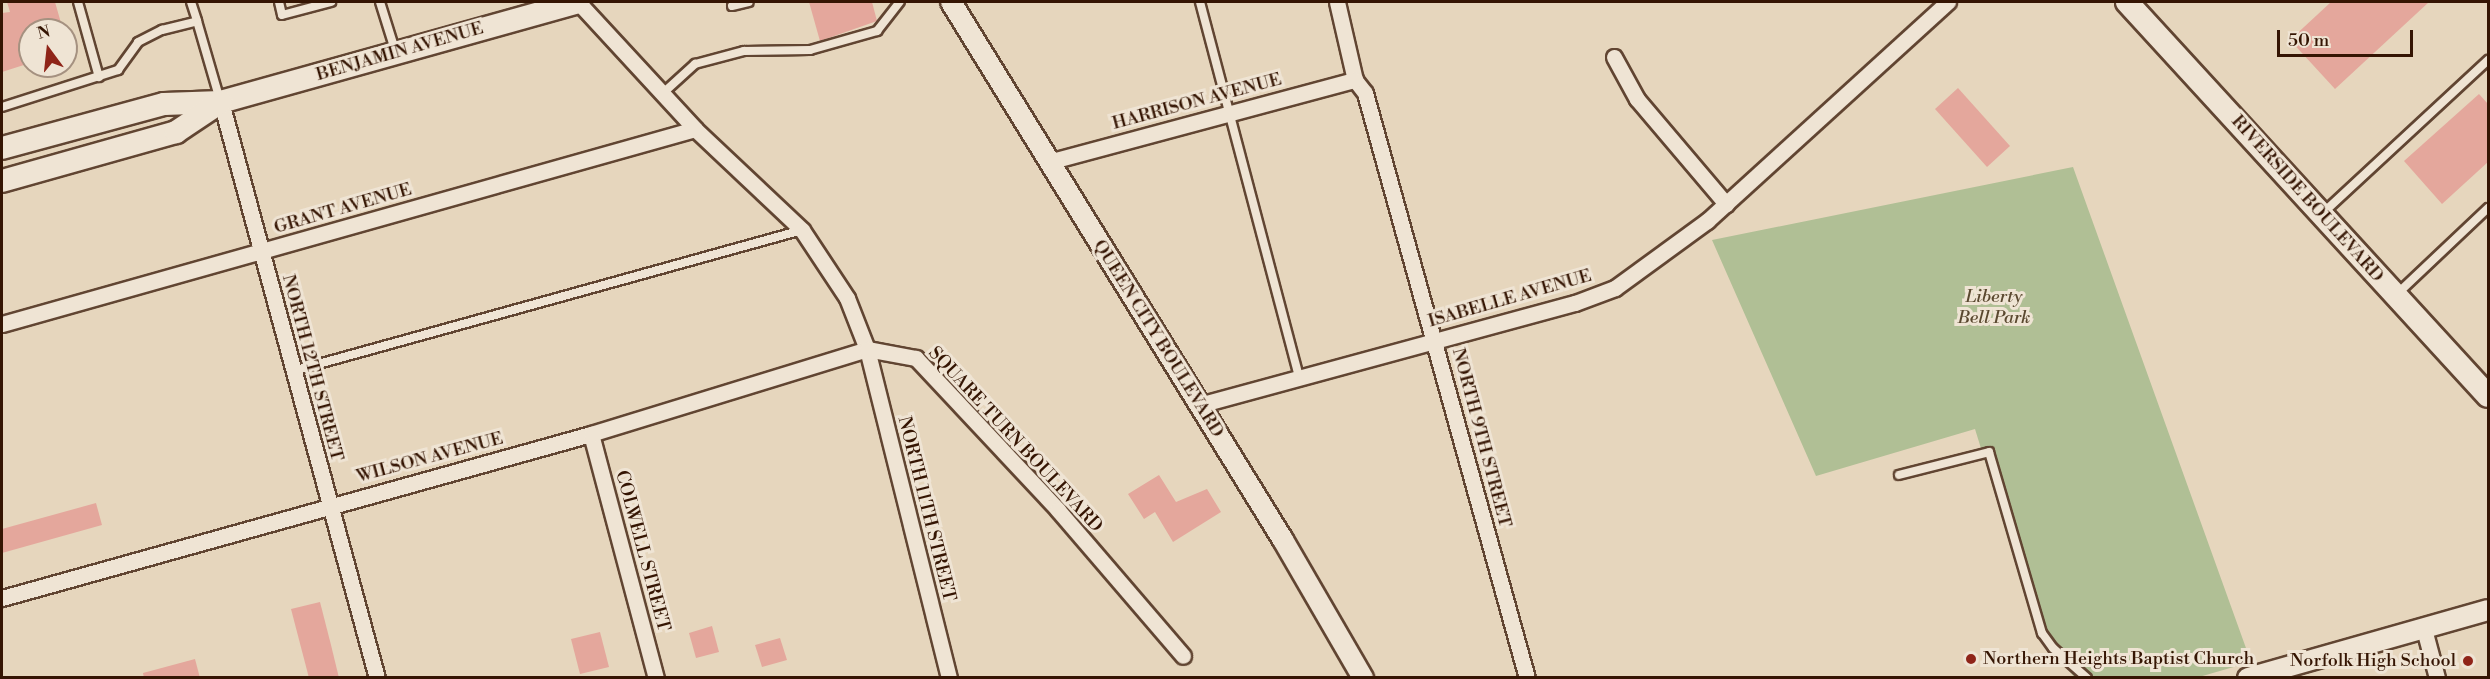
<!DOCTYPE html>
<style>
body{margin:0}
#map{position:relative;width:2490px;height:679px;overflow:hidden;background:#e6d6bd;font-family:"Libre Bodoni",serif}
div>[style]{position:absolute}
.green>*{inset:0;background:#b0bf95}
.building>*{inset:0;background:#e4a79c}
.roads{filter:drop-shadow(2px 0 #614532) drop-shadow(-2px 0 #614532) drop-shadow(0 2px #614532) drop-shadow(0 -2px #614532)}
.service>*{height:8px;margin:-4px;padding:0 4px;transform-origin:4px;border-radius:4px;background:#efe4d4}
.minor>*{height:15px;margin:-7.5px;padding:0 7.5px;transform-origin:7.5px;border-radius:7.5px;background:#efe4d4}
.tertiary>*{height:20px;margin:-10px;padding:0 10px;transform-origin:10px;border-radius:10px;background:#efe4d4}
.secondary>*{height:22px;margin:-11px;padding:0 11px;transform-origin:11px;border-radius:11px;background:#efe4d4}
.dots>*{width:16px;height:16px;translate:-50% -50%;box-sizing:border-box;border:3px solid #efe4d4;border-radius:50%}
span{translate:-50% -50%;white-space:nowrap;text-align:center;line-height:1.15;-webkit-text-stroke:6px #efe4d4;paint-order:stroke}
.street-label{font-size:18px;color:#351503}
.park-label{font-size:18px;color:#5a482f;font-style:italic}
.poi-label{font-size:18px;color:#351503}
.left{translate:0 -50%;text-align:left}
.right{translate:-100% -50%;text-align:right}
.frame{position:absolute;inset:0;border:3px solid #351503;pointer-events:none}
.north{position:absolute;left:18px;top:18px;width:60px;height:60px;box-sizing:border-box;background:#efe4d4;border:2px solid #a59180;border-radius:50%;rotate:345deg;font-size:16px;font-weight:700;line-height:24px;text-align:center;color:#351503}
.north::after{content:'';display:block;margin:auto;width:21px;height:27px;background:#8f2418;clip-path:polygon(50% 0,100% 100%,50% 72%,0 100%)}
.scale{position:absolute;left:2277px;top:30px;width:136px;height:27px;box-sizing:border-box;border:3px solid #351503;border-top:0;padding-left:8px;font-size:18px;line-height:21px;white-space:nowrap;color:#351503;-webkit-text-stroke:4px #efe4d4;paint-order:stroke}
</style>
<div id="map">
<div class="green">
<i style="clip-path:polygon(2073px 167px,2251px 662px,2199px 677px,2074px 677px,2036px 627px,1975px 429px,1816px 476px,1712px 240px)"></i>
</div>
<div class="building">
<i style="clip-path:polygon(7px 2px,55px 2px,63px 30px,30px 30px,30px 63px,2px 72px,2px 13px,10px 12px)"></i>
<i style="clip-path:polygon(809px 2px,872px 2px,877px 21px,820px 41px)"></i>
<i style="clip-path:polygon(2331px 2px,2429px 2px,2335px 89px,2290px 40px)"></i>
<i style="clip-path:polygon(1958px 88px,2010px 146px,1987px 167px,1935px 109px)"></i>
<i style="clip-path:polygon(2479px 94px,2488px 104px,2488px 162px,2442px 204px,2404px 161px)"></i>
<i style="clip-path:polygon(1159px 475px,1176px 502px,1207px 489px,1221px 512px,1173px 542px,1155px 512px,1144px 519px,1128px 494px)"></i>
<i style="clip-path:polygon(96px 503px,102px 525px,2px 553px,2px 529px)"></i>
<i style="clip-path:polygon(320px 602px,331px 645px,339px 678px,309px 678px,291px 609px)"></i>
<i style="clip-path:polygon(712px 626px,719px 652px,696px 658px,689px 633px)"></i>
<i style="clip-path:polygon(600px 632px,609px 667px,580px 674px,571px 639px)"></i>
<i style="clip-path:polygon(780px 638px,787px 660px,762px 667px,755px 645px)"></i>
<i style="clip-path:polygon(195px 659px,200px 678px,144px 678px,143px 673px)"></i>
</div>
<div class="roads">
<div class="service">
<i style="left:78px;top:2px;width:78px;rotate:74.4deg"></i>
<i style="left:191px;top:2px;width:20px;rotate:72deg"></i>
<i style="left:279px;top:2px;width:13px;rotate:77deg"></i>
<i style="left:282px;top:15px;width:51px;rotate:-14.9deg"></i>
<i style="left:380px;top:2px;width:50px;rotate:72.6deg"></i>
<i style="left:1200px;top:2px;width:389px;rotate:75.2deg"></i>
<i style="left:732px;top:6px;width:17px;rotate:-13deg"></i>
<i style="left:662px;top:94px;width:45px;rotate:-42.3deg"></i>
<i style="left:695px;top:64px;width:51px;rotate:-14.9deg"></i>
<i style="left:744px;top:51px;width:66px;rotate:-0.9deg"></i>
<i style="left:810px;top:50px;width:70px;rotate:-15.8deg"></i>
<i style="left:877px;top:31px;width:37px;rotate:-52deg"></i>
<i style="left:2px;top:107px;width:122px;rotate:-17.7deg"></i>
<i style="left:118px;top:70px;width:34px;rotate:-54deg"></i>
<i style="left:138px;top:42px;width:27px;rotate:-27deg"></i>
<i style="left:162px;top:30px;width:36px;rotate:-14deg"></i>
<i style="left:197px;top:21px;width:82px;rotate:73.8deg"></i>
<i style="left:2324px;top:212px;width:224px;rotate:-42.8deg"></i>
<i style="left:2397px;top:294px;width:125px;rotate:-43.4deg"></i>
<i style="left:293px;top:371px;width:528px;rotate:-15.48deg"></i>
<i style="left:1899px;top:475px;width:93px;rotate:-14.3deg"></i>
<i style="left:1989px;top:452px;width:189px;rotate:73.7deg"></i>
<i style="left:2042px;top:633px;width:19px;rotate:54deg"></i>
<i style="left:2053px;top:648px;width:45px;rotate:41.4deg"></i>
</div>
<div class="minor">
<i style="left:578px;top:2px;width:173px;rotate:47.3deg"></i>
<i style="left:695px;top:129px;width:147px;rotate:43.3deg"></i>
<i style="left:802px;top:230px;width:82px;rotate:56.5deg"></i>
<i style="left:847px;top:298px;width:55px;rotate:68.6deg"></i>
<i style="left:867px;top:349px;width:50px;rotate:10.4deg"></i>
<i style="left:916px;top:358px;width:208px;rotate:46.9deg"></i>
<i style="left:1058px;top:510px;width:192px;rotate:49.4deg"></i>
<i style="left:1337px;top:2px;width:80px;rotate:77deg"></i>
<i style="left:1355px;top:80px;width:16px;rotate:52deg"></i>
<i style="left:1365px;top:93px;width:607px;rotate:74.52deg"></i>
<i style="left:1614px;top:57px;width:48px;rotate:61.3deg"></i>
<i style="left:1637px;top:99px;width:138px;rotate:49.7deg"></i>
<i style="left:221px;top:102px;width:597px;rotate:74.85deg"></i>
<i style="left:1048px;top:162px;width:318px;rotate:-15deg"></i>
<i style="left:2px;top:324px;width:720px;rotate:-15.72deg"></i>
<i style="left:1199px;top:405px;width:390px;rotate:-15.2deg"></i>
<i style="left:1575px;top:303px;width:43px;rotate:-20.6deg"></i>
<i style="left:1615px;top:288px;width:114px;rotate:-36.1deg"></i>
<i style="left:1707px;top:221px;width:326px;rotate:-42.3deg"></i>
<i style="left:591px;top:434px;width:253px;rotate:75.1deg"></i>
<i style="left:2px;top:598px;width:611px;rotate:-15.56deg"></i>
<i style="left:591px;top:434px;width:289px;rotate:-17.1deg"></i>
<i style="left:867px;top:349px;width:339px;rotate:76deg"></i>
<i style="left:2424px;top:629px;width:51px;rotate:75.1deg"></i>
</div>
<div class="tertiary">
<i style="left:951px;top:2px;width:632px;rotate:58.32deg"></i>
<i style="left:1283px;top:540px;width:160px;rotate:59.9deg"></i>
<i style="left:2248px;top:678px;width:249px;rotate:-15.8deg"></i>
</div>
<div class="secondary">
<i style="left:2127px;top:2px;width:534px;rotate:47.5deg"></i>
<i style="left:2px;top:148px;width:168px;rotate:-15.2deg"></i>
<i style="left:164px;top:104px;width:57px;rotate:-2deg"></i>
<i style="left:221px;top:102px;width:371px;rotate:-15.6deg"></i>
<i style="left:2px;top:181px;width:181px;rotate:-15.7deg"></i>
<i style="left:176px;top:132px;width:54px;rotate:-33.7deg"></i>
</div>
</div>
<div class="dots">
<i style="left:1971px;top:659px;background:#8f2418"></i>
<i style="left:2468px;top:661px;background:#8f2418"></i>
</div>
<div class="street-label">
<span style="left:400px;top:52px;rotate:-16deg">BENJAMIN AVENUE</span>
<span style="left:1197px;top:102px;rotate:-15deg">HARRISON AVENUE</span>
<span style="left:2307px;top:199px;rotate:48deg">RIVERSIDE BOULEVARD</span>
<span style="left:343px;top:209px;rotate:-16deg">GRANT AVENUE</span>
<span style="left:1510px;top:299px;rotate:-16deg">ISABELLE AVENUE</span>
<span style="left:1158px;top:339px;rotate:58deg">QUEEN CITY BOULEVARD</span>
<span style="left:312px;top:368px;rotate:75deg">NORTH 12TH STREET</span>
<span style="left:1481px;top:438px;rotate:75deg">NORTH 9TH STREET</span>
<span style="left:1015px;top:440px;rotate:47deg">SQUARE TURN BOULEVARD</span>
<span style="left:430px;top:458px;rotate:-15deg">WILSON AVENUE</span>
<span style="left:926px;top:509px;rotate:76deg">NORTH 11TH STREET</span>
<span style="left:642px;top:551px;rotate:75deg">COLWELL STREET</span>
</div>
<div class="park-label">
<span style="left:1994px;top:308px">Liberty<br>Bell Park</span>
</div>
<div class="poi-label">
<span class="left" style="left:1983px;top:659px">Northern Heights Baptist Church</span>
<span class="right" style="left:2456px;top:661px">Norfolk High School</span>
</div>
<div class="frame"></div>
<div class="north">N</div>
<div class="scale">50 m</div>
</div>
